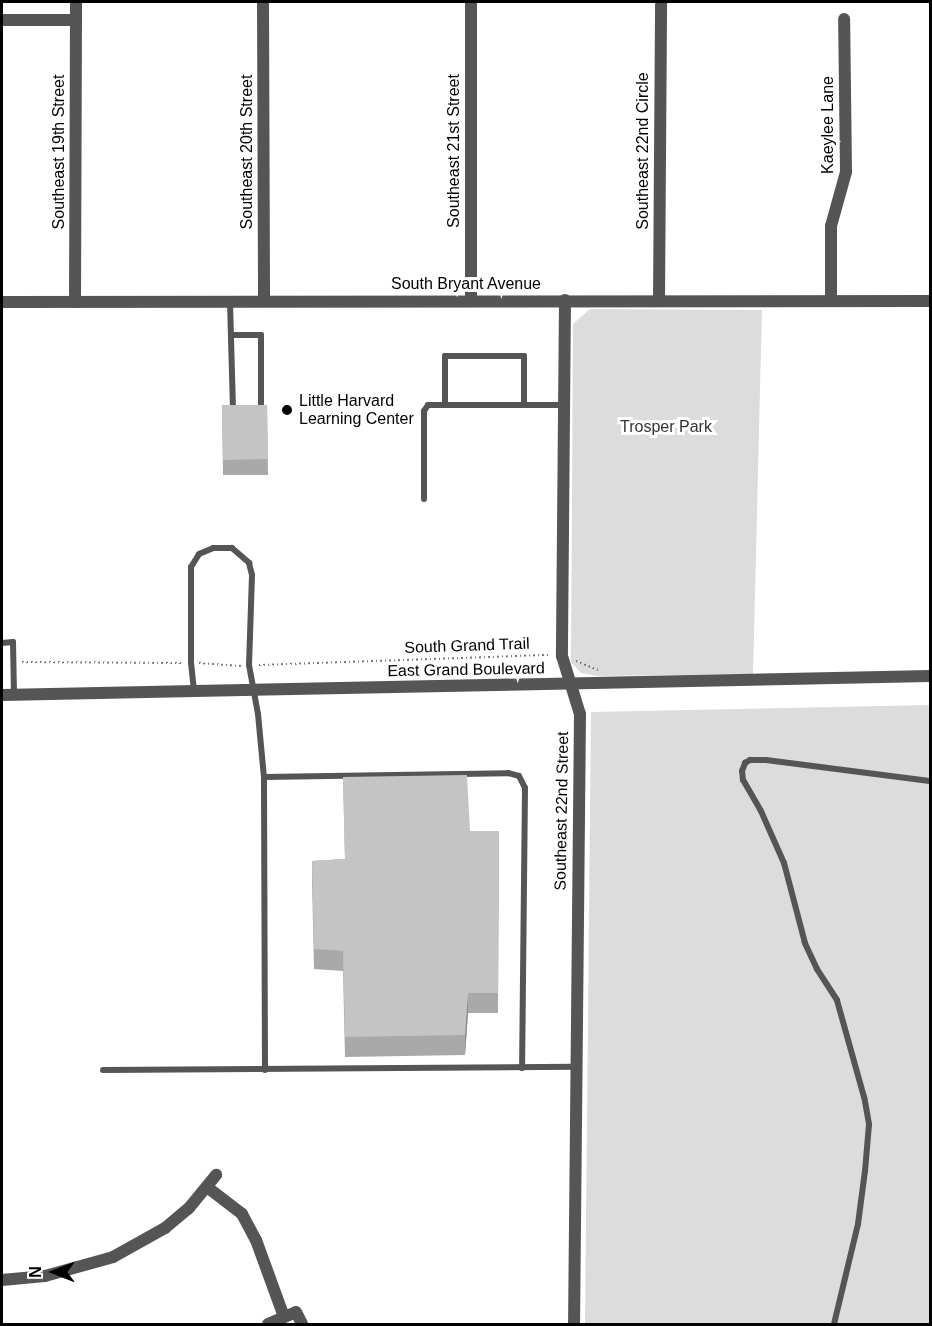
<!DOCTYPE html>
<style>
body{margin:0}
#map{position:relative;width:932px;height:1326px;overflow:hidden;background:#fff;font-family:Helvetica,sans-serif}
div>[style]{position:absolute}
.green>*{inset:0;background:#dcdcdc}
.path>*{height:2px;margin-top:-1px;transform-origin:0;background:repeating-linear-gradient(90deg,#777 0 1.5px,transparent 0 4.5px)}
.service>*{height:6px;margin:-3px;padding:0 3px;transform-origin:3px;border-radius:3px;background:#555}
.minor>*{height:12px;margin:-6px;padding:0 6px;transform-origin:6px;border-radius:6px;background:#555}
.tertiary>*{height:12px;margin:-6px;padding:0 6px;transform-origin:6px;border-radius:6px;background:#555}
.wall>*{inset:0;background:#a9a9a9}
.shaded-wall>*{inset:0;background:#898989}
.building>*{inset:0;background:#c4c4c4}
.dots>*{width:16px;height:16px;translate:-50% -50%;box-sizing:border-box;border:3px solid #fff;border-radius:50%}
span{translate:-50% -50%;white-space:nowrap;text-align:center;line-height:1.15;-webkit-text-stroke:6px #fff;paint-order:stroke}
.street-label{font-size:16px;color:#000}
.poi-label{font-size:16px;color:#000}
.left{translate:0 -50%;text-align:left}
.park-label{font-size:16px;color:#333}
.frame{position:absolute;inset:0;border:3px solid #000;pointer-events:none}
.north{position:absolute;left:24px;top:1242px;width:60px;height:60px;-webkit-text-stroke:4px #fff;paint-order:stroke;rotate:270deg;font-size:16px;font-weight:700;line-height:24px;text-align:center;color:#000}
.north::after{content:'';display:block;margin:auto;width:21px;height:27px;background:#000;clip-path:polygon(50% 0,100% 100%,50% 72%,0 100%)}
</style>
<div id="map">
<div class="green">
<i style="clip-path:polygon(590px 309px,762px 310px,753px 674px,597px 676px,581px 673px,571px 662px,573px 324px)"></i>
<i style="clip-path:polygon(930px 705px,930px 1324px,585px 1324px,591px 712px)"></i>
</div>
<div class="path">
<i style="left:576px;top:661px;width:24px;rotate:22deg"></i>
<i style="left:22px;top:662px;width:160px;rotate:0.4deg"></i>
<i style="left:199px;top:663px;width:42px;rotate:4.1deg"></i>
<i style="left:259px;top:665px;width:291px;rotate:-2deg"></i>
</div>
<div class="service">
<i style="left:230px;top:302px;width:109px;rotate:88.4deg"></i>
<i style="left:232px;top:335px;width:29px"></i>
<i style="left:261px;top:335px;width:76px;rotate:90deg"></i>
<i style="left:445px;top:405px;width:49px;rotate:-90deg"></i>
<i style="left:445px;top:356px;width:79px"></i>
<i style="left:524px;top:356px;width:48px;rotate:90deg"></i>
<i style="left:424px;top:499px;width:88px;rotate:-90deg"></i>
<i style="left:424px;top:411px;width:7px;rotate:-56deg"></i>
<i style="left:428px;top:405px;width:136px"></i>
<i style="left:2px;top:643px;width:11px;rotate:-5deg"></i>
<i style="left:13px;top:642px;width:52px;rotate:88.9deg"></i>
<i style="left:194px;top:691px;width:28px;rotate:-96deg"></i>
<i style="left:191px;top:663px;width:96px;rotate:-90deg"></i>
<i style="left:191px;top:567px;width:15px;rotate:-58deg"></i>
<i style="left:199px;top:554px;width:15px;rotate:-23deg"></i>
<i style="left:213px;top:548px;width:19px"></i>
<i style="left:232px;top:548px;width:23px;rotate:41deg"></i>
<i style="left:249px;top:563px;width:12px;rotate:76deg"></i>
<i style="left:252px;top:575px;width:90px;rotate:91.9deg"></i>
<i style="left:249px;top:665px;width:50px;rotate:79.6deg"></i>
<i style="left:258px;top:714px;width:63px;rotate:84.6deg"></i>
<i style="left:103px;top:1070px;width:473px;rotate:-0.4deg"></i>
<i style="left:265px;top:1070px;width:293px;rotate:-90.2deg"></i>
<i style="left:264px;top:777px;width:244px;rotate:-0.9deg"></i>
<i style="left:508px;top:773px;width:11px;rotate:15deg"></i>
<i style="left:519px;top:776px;width:13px;rotate:63deg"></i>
<i style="left:525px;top:788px;width:280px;rotate:90.6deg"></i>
<i style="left:834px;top:1324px;width:103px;rotate:-76.5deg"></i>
<i style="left:858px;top:1224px;width:53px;rotate:-82.5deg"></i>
<i style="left:865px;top:1171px;width:47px;rotate:-85.1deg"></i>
<i style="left:869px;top:1124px;width:27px;rotate:-100deg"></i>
<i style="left:864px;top:1097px;width:101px;rotate:-105.6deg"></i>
<i style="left:837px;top:1000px;width:37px;rotate:-123deg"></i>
<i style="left:817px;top:969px;width:29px;rotate:-115deg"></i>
<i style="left:805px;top:943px;width:83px;rotate:-104.7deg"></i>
<i style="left:784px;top:863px;width:57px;rotate:-113.9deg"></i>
<i style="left:761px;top:811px;width:36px;rotate:-120deg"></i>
<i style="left:743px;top:780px;width:9px;rotate:-96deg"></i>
<i style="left:742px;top:771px;width:9px;rotate:-69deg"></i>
<i style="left:745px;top:763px;width:6px;rotate:-31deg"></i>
<i style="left:750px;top:760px;width:16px"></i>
<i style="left:766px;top:760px;width:165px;rotate:7.3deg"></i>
</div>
<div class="minor">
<i style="left:263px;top:2px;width:299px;rotate:89.8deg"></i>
<i style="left:471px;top:2px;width:299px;rotate:90deg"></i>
<i style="left:2px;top:20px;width:74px"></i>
<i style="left:565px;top:300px;width:356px;rotate:90.5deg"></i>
<i style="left:562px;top:656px;width:61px;rotate:72.8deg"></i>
<i style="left:580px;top:714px;width:610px;rotate:90.56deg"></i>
<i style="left:659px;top:301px;width:299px;rotate:-89.6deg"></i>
<i style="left:831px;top:301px;width:75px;rotate:-90deg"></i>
<i style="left:831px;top:226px;width:56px;rotate:-74.5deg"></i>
<i style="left:846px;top:172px;width:153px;rotate:-90.7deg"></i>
<i style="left:75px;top:302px;width:300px;rotate:-89.8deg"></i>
<i style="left:207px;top:1187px;width:44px;rotate:37.6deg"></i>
<i style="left:242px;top:1214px;width:30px;rotate:62deg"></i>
<i style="left:256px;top:1240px;width:82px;rotate:70deg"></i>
<i style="left:2px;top:1280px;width:43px;rotate:-5.3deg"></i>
<i style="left:45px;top:1276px;width:71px;rotate:-15.6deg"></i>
<i style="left:113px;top:1257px;width:60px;rotate:-29.1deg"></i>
<i style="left:165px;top:1228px;width:31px;rotate:-40deg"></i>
<i style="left:189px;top:1208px;width:43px;rotate:-50.7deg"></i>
<i style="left:268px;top:1324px;width:30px;rotate:-23deg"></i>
<i style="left:296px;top:1312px;width:13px;rotate:63deg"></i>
</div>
<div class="tertiary">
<i style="left:2px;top:302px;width:928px;rotate:-0.06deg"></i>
<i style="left:2px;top:695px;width:928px;rotate:-1.17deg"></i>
</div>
<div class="wall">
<i style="clip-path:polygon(267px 405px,268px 475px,223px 475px,222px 406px)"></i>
<i style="clip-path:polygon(343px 777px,470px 831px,499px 831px,498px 1013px,468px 1013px,465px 1055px,345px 1057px,343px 971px,314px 969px,312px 881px,312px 861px,345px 859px)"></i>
</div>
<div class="shaded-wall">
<i style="clip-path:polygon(468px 993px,468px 1013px,465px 1055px,465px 1035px)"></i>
</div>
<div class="building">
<i style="clip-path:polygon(222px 405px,267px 405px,268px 459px,223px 460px)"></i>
<i style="clip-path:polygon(467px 775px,470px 831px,499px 831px,498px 993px,468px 993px,465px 1035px,345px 1037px,343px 951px,314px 949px,312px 861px,345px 859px,343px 777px)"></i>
</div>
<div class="dots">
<i style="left:287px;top:410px;background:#000"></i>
</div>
<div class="street-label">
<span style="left:828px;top:125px;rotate:-90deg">Kaeylee Lane</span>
<span style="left:454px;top:151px;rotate:-90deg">Southeast 21st Street</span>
<span style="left:643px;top:151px;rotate:-90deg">Southeast 22nd Circle</span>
<span style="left:59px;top:152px;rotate:-90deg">Southeast 19th Street</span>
<span style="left:247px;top:152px;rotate:-90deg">Southeast 20th Street</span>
<span style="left:466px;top:284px">South Bryant Avenue</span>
<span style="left:467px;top:646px;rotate:-2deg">South Grand Trail</span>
<span style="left:466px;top:670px;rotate:-1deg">East Grand Boulevard</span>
<span style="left:562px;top:811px;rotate:-89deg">Southeast 22nd Street</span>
</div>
<div class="poi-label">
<span class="left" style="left:299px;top:410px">Little Harvard<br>Learning Center</span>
</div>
<div class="park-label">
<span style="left:666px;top:427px">Trosper Park</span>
</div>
<div class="frame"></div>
<div class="north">N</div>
</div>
